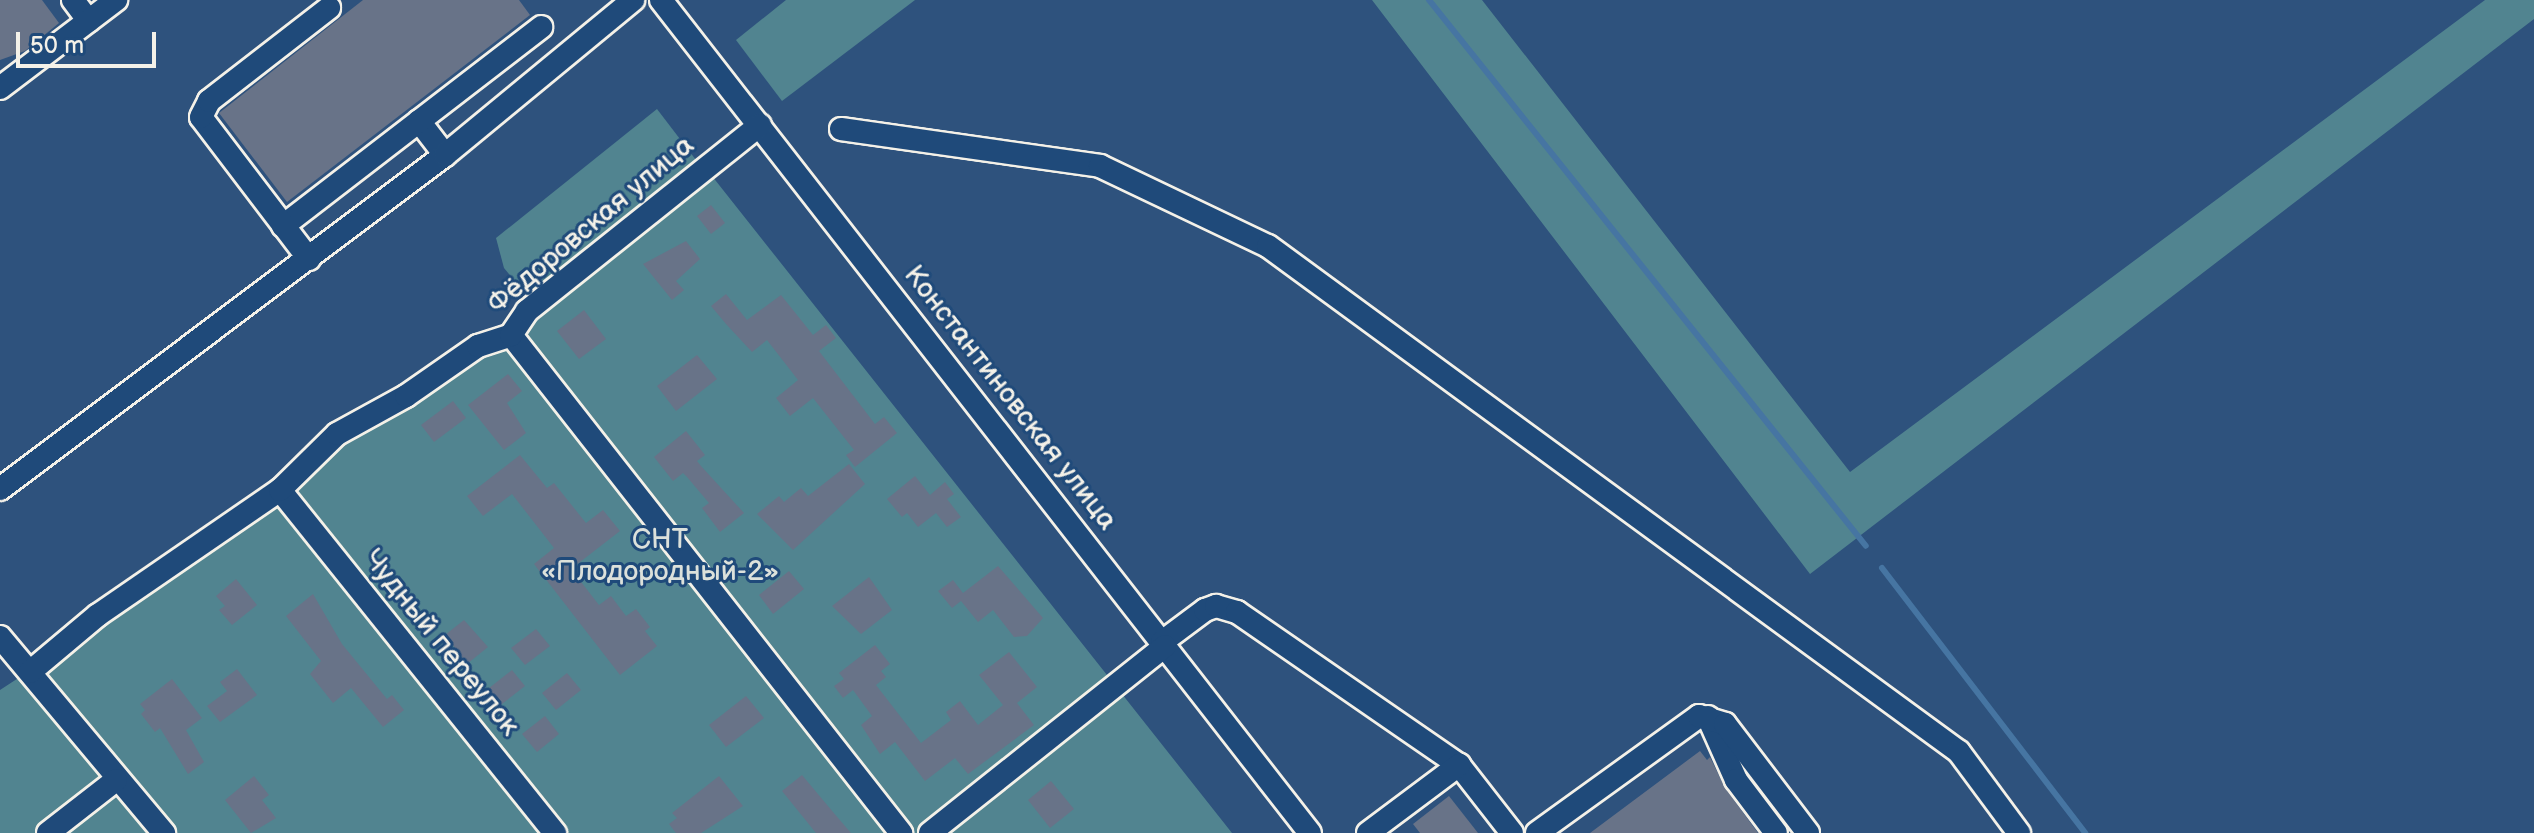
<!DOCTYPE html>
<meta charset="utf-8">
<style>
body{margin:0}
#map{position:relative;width:2534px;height:833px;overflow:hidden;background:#2e527d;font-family:"Balsamiq Sans",sans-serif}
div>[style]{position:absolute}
.green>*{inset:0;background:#518490}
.stream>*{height:6px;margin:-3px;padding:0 3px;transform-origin:3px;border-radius:3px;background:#4675a2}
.building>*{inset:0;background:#687388}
.roads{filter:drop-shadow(2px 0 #f4f1e8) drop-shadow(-2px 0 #f4f1e8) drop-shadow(0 2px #f4f1e8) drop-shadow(0 -2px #f4f1e8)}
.minor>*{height:22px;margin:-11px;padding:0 11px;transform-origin:11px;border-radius:11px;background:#1f4a7a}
span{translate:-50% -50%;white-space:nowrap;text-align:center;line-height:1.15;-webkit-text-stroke:6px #1f4a7a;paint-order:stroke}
.street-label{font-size:28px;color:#f4f1e8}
.park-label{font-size:28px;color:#dce1db}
.scale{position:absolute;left:16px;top:32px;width:140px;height:36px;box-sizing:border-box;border:4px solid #f4f1e8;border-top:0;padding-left:10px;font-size:24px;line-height:28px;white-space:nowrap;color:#f4f1e8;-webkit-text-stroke:6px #1f4a7a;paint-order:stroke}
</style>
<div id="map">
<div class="green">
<i style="clip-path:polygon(786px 0,915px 0,782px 101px,736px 40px)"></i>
<i style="clip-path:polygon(1372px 0,1482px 0,1850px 472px,2485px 0,2534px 0,2534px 19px,1810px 574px)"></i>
<i style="clip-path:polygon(657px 109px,696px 160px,528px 297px,504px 268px,496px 238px)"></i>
<i style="clip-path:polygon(712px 176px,1232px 833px,0 833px,0 690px,95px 628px)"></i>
</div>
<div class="stream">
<i style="left:1429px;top:0;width:699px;rotate:51.33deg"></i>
<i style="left:1882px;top:568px;width:334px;rotate:52.5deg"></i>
</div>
<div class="building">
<i style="clip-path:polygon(0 0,42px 0,59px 23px,25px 51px,0 60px)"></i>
<i style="clip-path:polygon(363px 0,519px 0,530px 15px,287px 202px,219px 113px)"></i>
<i style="clip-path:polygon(711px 205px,725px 223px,711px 234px,697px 216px)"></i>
<i style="clip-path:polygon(686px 241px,700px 259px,676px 281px,684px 290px,672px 300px,643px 264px)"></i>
<i style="clip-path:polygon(726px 294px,747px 320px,781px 295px,813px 335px,826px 325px,836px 338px,819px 351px,875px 424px,884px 417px,897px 433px,855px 467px,846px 455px,854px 450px,813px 398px,790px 416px,776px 398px,798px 380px,767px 340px,752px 352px,726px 324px,711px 306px)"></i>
<i style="clip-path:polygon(584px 310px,606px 339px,579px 359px,557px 331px)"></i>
<i style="clip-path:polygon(697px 355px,717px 379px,676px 411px,657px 386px)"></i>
<i style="clip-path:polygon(508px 374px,522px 391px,507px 403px,526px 433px,504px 450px,468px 405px)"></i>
<i style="clip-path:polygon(453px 401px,466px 418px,434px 442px,421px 425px)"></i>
<i style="clip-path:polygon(686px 431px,705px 455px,697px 461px,701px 466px,744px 513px,720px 532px,702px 508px,709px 503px,687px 477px,683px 473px,673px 481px,654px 457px)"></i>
<i style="clip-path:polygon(520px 455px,547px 488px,554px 483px,586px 523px,603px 510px,620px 531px,571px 569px,599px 605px,611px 596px,626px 616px,636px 609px,650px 627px,645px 631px,657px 646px,620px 675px,534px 564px,554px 548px,512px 494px,483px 516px,467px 496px)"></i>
<i style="clip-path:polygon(849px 464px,865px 484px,793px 550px,757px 514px,779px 496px,784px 502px,801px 488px,808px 496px)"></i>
<i style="clip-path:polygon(915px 476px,930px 495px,945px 482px,954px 494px,947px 499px,961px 517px,947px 527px,936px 513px,918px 527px,907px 513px,902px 517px,887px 499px)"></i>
<i style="clip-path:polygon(998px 566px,1043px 618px,1027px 636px,1014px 637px,993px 610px,978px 622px,961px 601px,952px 608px,938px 591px,953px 580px,963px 593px)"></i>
<i style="clip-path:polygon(789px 571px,804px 589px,773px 614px,759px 595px)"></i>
<i style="clip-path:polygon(869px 577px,892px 610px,861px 634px,832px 606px)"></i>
<i style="clip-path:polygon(236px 579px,257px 605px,232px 625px,219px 610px,225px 606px,216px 596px)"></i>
<i style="clip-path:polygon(313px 594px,342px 644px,387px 699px,392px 695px,404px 710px,383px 727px,351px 688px,333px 703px,310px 674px,321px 661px,286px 616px)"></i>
<i style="clip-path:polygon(464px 620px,488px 647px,467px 664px,445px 635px)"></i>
<i style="clip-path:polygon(536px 629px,550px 646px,525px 665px,511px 648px)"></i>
<i style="clip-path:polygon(875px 645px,890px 664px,881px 671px,886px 677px,876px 685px,921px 743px,951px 720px,946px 712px,960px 701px,978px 725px,1003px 705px,979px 675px,1009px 652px,1037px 687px,1017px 703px,1034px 725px,968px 774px,955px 758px,925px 781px,895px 742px,880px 754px,861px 725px,872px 716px,853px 690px,843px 698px,834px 686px,844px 679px,839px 673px)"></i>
<i style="clip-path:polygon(237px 669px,257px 695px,220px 722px,207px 706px,227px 691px,220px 682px)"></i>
<i style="clip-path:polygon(512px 670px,525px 686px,497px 708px,484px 692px)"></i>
<i style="clip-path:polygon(567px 673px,581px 690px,556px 710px,542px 693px)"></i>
<i style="clip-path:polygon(172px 679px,202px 718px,186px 730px,204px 762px,188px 774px,160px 728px,155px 732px,141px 714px,145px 710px,140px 704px)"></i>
<i style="clip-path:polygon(746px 696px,764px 718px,726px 747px,709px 725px)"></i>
<i style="clip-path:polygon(545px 716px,559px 734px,537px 752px,522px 734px)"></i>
<i style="clip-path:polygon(1700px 751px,1707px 760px,1710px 757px,1725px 788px,1758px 833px,1590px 833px)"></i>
<i style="clip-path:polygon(802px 775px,833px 812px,851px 833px,816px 833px,782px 791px)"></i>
<i style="clip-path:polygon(254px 776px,269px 795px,262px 800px,276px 818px,251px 833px,225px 800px)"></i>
<i style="clip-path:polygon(719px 776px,743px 806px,701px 833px,676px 833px,669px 824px,677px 818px,672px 813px)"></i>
<i style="clip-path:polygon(1051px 781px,1074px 809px,1050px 828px,1028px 800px)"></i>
<i style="clip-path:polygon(1449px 796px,1478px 833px,1420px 833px,1413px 824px)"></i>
</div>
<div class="roads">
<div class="minor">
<i style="left:73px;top:0;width:26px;rotate:53deg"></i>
<i style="left:661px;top:0;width:1056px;rotate:52.08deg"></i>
<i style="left:0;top:88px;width:146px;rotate:-37.2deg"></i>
<i style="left:419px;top:121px;width:43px;rotate:52.6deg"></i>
<i style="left:841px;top:129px;width:262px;rotate:8.1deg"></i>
<i style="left:1100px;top:166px;width:186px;rotate:25.5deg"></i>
<i style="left:1268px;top:246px;width:856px;rotate:36.21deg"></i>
<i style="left:1959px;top:752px;width:101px;rotate:53.5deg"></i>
<i style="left:283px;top:226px;width:326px;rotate:-37.6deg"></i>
<i style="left:309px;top:259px;width:178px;rotate:-127.3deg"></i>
<i style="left:201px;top:117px;width:18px;rotate:-63deg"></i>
<i style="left:209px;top:101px;width:152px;rotate:-37.8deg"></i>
<i style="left:511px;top:335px;width:633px;rotate:51.93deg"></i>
<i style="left:0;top:489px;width:556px;rotate:-36.89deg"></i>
<i style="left:445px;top:155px;width:244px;rotate:-39.5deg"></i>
<i style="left:280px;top:490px;width:440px;rotate:51.3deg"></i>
<i style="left:0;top:637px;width:256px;rotate:50.1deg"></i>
<i style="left:1162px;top:642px;width:54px;rotate:-36.7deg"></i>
<i style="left:1205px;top:610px;width:12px;rotate:-20deg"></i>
<i style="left:1216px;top:606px;width:22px;rotate:16deg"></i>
<i style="left:1237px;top:612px;width:270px;rotate:34.6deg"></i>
<i style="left:1459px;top:765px;width:86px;rotate:52.1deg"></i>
<i style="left:30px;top:672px;width:89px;rotate:-40deg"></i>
<i style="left:98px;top:615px;width:221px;rotate:-34.5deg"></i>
<i style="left:280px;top:490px;width:80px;rotate:-44.5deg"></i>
<i style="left:337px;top:434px;width:79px;rotate:-28.8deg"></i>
<i style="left:406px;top:396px;width:88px;rotate:-34.8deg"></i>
<i style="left:478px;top:346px;width:35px;rotate:-18deg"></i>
<i style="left:511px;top:335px;width:29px;rotate:-56deg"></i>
<i style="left:527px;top:311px;width:298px;rotate:-38.6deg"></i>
<i style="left:1708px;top:717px;width:69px;rotate:66deg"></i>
<i style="left:1736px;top:780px;width:66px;rotate:53deg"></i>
<i style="left:48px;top:833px;width:86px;rotate:-37.9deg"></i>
<i style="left:930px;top:833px;width:300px;rotate:-38.5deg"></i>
<i style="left:1368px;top:833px;width:114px;rotate:-36.8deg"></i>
<i style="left:1537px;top:833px;width:200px;rotate:-35.8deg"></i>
<i style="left:1699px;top:716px;width:27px;rotate:17deg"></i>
<i style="left:1725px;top:724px;width:137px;rotate:52.7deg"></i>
</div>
</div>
<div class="street-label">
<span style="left:591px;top:225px;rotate:-40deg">Фёдоровская улица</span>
<span style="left:1010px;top:398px;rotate:52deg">Константиновская улица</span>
<span style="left:441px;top:643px;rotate:51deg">Чудный переулок</span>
</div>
<div class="park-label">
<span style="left:660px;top:556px">СНТ<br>«Плодородный-2»</span>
</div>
<div class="scale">50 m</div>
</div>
